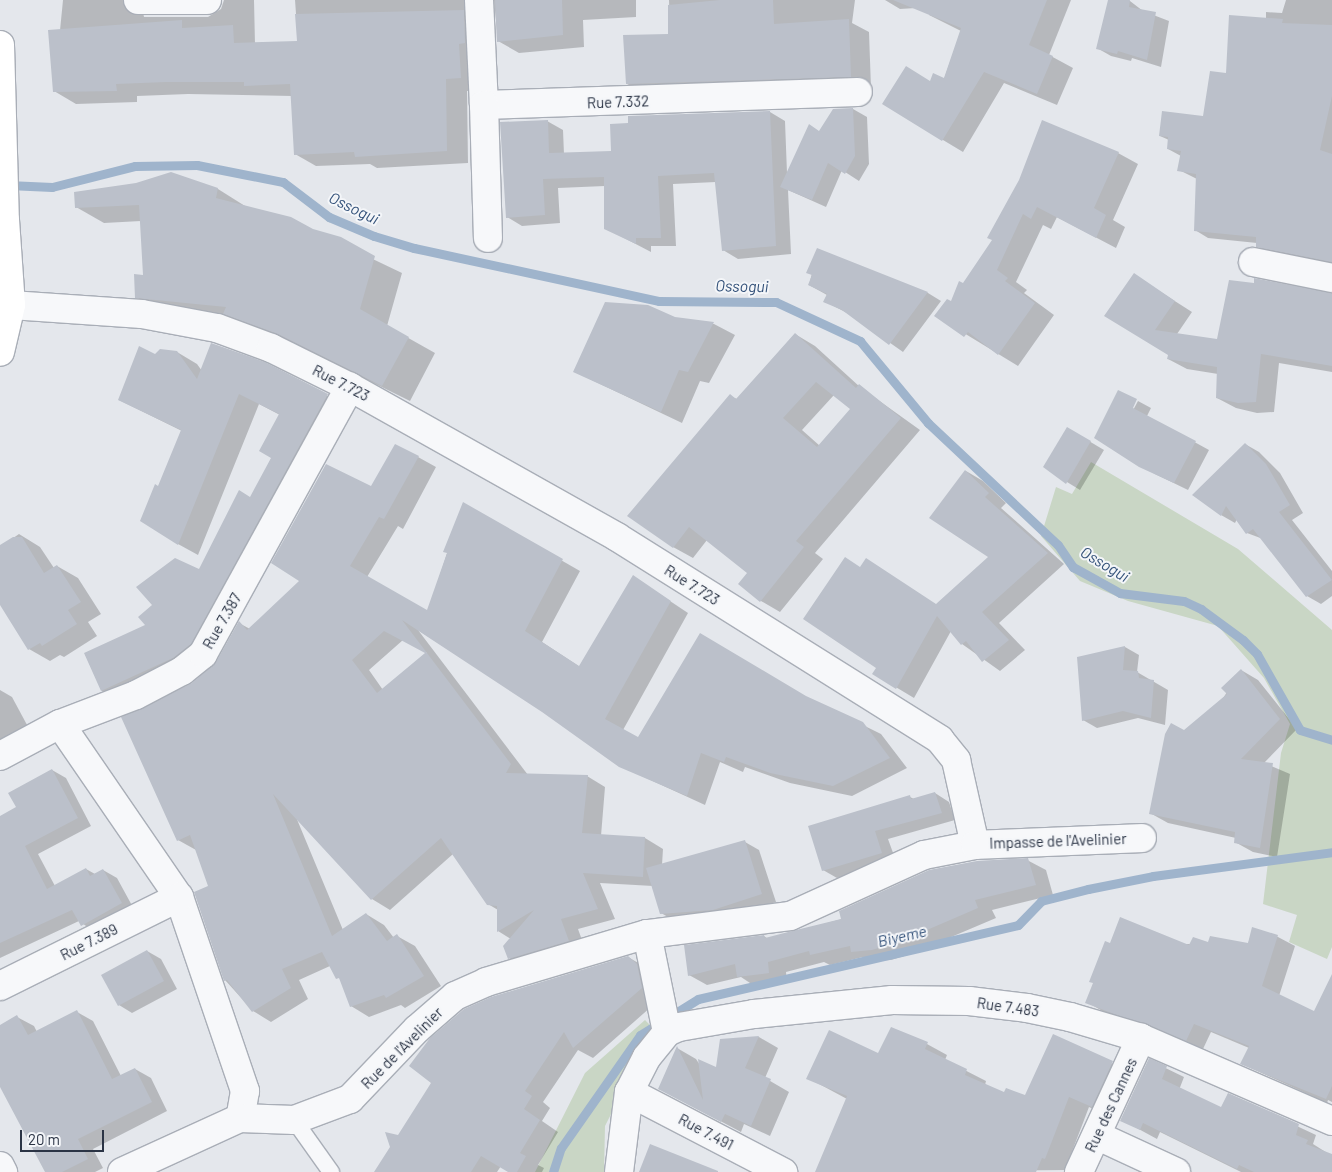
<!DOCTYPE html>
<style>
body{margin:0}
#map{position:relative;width:1332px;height:1172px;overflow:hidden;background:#e4e7ec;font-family:Barlow,sans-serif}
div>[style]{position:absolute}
.green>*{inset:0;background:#c9d6c5}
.shadow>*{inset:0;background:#0003}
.stream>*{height:9px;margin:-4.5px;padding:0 4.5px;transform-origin:4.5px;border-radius:4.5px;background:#9fb4cc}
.building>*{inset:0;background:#bbc0ca}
.roads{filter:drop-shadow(1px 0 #a9aeb7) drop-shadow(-1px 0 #a9aeb7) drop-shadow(0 1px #a9aeb7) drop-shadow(0 -1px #a9aeb7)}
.service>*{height:16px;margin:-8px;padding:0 8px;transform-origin:8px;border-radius:8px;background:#f7f8fa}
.minor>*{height:28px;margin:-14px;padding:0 14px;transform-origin:14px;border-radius:14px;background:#f7f8fa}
.tertiary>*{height:28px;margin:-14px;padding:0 14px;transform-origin:14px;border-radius:14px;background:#f7f8fa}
.secondary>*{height:28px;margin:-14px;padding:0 14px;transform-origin:14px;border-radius:14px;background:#fff}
span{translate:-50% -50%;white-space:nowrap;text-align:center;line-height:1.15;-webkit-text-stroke:4px #f4f6f9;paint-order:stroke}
.street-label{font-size:15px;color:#2b3445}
.water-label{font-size:16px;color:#34527a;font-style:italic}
.scale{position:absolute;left:20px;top:1130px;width:84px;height:22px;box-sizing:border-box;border:2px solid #2b3445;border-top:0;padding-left:6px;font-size:15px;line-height:18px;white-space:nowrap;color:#2b3445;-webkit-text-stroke:4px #f4f6f9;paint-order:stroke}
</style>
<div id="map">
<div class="green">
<i style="clip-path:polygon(1091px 462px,1238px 549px,1332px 630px,1332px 947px,1327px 959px,1289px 942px,1297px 915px,1263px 904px,1281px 753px,1290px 724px,1264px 678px,1218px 626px,1128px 601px,1080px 581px,1041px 536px,1056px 487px,1072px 494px)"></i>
<i style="clip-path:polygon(645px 1020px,654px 1029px,605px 1126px,604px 1172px,535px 1172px,585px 1073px)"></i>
</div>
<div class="shadow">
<i style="clip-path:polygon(63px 0,150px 0,143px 12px,144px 17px,208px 17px,221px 9px,224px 0,254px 0,255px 44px,298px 42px,295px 0,491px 0,482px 90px,467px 91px,468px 163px,377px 168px,370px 164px,316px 166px,295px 154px,292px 96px,188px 94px,137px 96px,137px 102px,76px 104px,54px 91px)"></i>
<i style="clip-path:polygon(494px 0,636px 0,636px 17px,583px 20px,584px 47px,519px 53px,498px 41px)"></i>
<i style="clip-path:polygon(669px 0,855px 0,852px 23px,869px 32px,871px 88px,648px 95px,627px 84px,670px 35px)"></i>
<i style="clip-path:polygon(885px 0,1071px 0,1049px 55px,1073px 68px,1057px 105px,1004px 83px,963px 152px,943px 140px,884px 103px,931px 82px,944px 79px,961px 31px,929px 15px,932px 7px,900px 9px)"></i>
<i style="clip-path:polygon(1109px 0,1130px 1px,1143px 11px,1169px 21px,1161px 67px,1132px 58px,1131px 61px,1111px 56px,1097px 48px)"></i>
<i style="clip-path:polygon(1286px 0,1332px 0,1332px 266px,1270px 254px,1257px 246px,1257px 243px,1208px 238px,1195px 230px,1197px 179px,1179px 170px,1181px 156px,1168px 149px,1169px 140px,1160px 136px,1205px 118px,1227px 75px,1266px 19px,1266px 12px,1282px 13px)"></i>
<i style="clip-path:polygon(853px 109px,867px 117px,869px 164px,859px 181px,842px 170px,826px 207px,788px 190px,791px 254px,738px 259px,723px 250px,716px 182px,673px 184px,676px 246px,651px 246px,651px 252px,605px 228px,605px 186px,558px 188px,560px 223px,522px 226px,507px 217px,547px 121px,563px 130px,564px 154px,612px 152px,770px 112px,785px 121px,787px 173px,820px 132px)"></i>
<i style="clip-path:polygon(1118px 153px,1138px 164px,1113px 220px,1125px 227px,1116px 248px,1057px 217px,1051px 229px,1043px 225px,1016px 282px,1027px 290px,1024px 293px,1054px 315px,1018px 366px,936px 316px,952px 302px,994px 240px,1021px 181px)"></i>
<i style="clip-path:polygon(171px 174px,218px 189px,245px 206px,312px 230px,402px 273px,387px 326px,435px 353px,410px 401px,305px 349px,237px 320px,164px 313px,136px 297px,144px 276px,141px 221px,104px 223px,76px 207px)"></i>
<i style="clip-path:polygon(818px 250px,928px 293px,941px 301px,903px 352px,849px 314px,824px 301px,827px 295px,809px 285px)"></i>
<i style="clip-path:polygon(1134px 275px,1192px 312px,1177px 334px,1218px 340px,1332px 294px,1332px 372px,1279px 363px,1274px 412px,1257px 413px,1236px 408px,1217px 398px,1218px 374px,1187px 369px,1168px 359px,1169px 354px,1106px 316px)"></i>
<i style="clip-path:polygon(675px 318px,714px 324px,735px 335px,709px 383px,700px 381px,682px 423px,575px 372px)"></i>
<i style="clip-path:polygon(evenodd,795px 334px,815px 346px,860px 387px,920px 430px,815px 553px,823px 559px,780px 612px,761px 601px,749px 573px,707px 540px,693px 558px,673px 547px,730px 396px,737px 399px,795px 334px,834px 395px,852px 409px,820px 446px,802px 430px,834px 395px)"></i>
<i style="clip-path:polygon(177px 352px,197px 364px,202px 371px,264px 364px,347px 406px,210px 655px,122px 702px,102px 691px,85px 654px,147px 625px,199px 570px,251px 498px,272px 457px,280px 415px,259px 404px,198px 555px,178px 544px,159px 488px,182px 431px,119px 400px,155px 356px)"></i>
<i style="clip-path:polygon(1138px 401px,1151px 408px,1147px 416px,1209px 450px,1188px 490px,1155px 474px,1096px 437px,1131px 414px)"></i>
<i style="clip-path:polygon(1067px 428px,1104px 450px,1080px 490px,1067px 482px)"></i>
<i style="clip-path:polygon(1245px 444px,1259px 452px,1280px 473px,1303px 513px,1292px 520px,1332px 571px,1332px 596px,1321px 604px,1307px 596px,1263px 539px,1247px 533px,1237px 519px,1235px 523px,1221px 515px)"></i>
<i style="clip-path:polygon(evenodd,418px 457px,436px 467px,403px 529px,398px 526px,367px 577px,428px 612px,463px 504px,580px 571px,542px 642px,580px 667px,634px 577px,688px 613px,623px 730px,638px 739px,808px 698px,881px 734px,907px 768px,852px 796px,790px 783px,745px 767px,743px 772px,720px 762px,705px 805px,620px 766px,543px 711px,418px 630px,528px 775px,587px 776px,605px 787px,601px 836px,645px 838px,663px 849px,662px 865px,745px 842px,759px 850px,776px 902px,728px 917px,675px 921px,661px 913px,653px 886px,600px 883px,615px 919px,578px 929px,586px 951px,527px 969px,509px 958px,511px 939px,498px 931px,498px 910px,488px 904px,453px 854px,390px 910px,372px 899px,296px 817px,343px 930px,366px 914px,384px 925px,394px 938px,397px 936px,415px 946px,441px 986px,405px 1008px,401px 1005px,369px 1017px,351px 1006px,341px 980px,330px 966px,299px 980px,308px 999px,271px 1022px,253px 1011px,225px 980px,209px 886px,196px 850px,178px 840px,193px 684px,217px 663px,239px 623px,250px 629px,301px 581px,372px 488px,418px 457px,403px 640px,427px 653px,383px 690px,369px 670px,403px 640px)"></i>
<i style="clip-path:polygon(966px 471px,983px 481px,1006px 503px,1001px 508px,1064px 564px,999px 623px,1025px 650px,1000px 671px,962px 644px,951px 631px,914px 698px,874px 674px,878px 667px,861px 568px,937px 605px,990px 557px)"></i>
<i style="clip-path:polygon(19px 534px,40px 547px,54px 568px,57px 566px,78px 578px,101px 614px,88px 622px,97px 636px,64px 657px,60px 655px,50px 661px,29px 649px,0 603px,0 547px)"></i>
<i style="clip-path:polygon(1125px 647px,1139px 655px,1137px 672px,1168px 690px,1165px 725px,1138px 718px,1097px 728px,1083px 720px,1078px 658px)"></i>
<i style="clip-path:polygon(1241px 670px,1258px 680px,1297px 729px,1264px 763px,1290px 774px,1277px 857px,1253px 852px,1235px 842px,1236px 838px,1168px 823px,1150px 813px)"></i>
<i style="clip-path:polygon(0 690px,12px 697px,33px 736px,0 759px)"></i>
<i style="clip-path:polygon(52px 770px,66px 778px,91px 826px,38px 854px,55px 886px,86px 869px,95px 874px,103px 870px,117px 878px,135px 911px,96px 933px,79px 921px,0 958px,0 817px,18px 808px)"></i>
<i style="clip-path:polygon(935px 793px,949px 802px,955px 820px,888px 839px,896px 861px,837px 878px,823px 870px,910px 797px,914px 799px)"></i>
<i style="clip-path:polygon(1027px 860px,1046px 870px,1053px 895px,992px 910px,996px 918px,937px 943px,938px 946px,891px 960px,870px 961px,863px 957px,830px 965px,824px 962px,786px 972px,787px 983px,756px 987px,741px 977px,707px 985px,689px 975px,764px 936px,768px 939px,842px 919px)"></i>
<i style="clip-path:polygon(1253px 929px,1278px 937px,1295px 946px,1279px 996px,1315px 1013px,1332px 1013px,1332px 1102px,1328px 1100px,1327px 1103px,1242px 1064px,1249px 1048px,1211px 1032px,1203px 1049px,1104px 1012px,1087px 1002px,1111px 944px,1248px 944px)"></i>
<i style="clip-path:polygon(147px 951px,161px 959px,177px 989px,132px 1013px,119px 1005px)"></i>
<i style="clip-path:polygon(628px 957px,647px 968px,660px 999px,593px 1058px,578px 1050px,543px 1102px,550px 1108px,542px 1121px,558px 1132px,538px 1165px,544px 1168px,542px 1172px,511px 1172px,501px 1166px,497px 1172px,376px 1172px,399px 1136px)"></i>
<i style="clip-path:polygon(77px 1012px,93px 1021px,121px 1076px,135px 1069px,151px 1078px,167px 1111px,93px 1149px,103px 1168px,95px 1172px,46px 1172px,0 1084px,0 1026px,17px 1017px,34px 1026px,37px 1032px)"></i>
<i style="clip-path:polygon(1054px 1036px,1132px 1074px,1112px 1118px,1089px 1107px,1065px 1170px,816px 1172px,847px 1099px,808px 1078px,878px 1054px,927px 1044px,947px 1055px,945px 1060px,986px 1081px,985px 1085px,1005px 1094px,1025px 1097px)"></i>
<i style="clip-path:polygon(759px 1037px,778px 1048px,765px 1078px,789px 1092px,770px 1136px,744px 1124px,741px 1132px,660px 1089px,677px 1048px,696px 1059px,700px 1065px,717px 1068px,721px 1041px)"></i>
<i style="clip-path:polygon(1149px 1060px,1184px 1077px,1179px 1090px,1222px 1109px,1228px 1094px,1316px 1135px,1313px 1144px,1332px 1156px,1332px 1172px,1241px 1172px,1160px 1132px,1157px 1139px,1122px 1120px)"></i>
</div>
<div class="stream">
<i style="left:8px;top:185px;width:44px;rotate:2.6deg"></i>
<i style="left:52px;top:187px;width:86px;rotate:-14.2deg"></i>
<i style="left:135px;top:166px;width:62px;rotate:-0.9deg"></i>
<i style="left:197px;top:165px;width:88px;rotate:11.2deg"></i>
<i style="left:283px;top:182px;width:58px;rotate:37.3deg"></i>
<i style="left:329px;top:217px;width:49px;rotate:22.9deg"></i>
<i style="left:374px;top:236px;width:42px;rotate:16.7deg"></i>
<i style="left:414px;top:248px;width:251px;rotate:12.2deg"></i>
<i style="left:659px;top:301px;width:117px;rotate:0.5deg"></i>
<i style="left:776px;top:302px;width:93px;rotate:24.9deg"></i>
<i style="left:860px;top:341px;width:107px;rotate:50.3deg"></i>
<i style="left:928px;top:423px;width:178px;rotate:43.2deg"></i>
<i style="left:1058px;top:545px;width:27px;rotate:56deg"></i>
<i style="left:1073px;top:567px;width:54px;rotate:29deg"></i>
<i style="left:1120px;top:593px;width:64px;rotate:7.1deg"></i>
<i style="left:1184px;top:601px;width:19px;rotate:25deg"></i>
<i style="left:1201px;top:609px;width:52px;rotate:36.4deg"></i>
<i style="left:1243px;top:640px;width:20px;rotate:45deg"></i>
<i style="left:1257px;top:654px;width:87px;rotate:60.5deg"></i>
<i style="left:1300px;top:730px;width:34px;rotate:17deg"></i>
<i style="left:553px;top:1172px;width:25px;rotate:-72deg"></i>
<i style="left:561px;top:1148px;width:138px;rotate:-55deg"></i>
<i style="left:640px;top:1035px;width:68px;rotate:-31.8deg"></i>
<i style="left:698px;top:999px;width:328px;rotate:-13deg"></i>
<i style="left:1018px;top:925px;width:33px;rotate:-46deg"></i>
<i style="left:1041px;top:901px;width:49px;rotate:-14.3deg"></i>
<i style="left:1088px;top:889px;width:66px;rotate:-11.3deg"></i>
<i style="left:1153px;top:876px;width:181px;rotate:-7.6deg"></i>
</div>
<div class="building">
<i style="clip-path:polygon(495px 0,562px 0,563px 35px,497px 42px)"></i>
<i style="clip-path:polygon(720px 0,773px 0,774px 24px,849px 19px,851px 77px,626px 84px,623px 35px,668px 34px,668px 5px)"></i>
<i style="clip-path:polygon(893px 0,1047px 0,1029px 45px,1053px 56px,1037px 94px,984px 72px,942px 141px,882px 104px,906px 66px,930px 81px,933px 73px,944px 78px,961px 28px)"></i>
<i style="clip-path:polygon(1108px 0,1130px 0,1129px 7px,1156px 12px,1147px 60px,1118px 51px,1117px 54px,1096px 49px)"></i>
<i style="clip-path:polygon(464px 10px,465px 43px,459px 44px,461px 78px,446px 79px,447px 151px,355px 157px,354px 152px,294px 155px,290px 84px,244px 86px,244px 82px,166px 82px,116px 84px,117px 91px,53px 92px,48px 30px,182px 20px,182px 28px,233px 25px,234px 43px,297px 41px,295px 14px)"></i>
<i style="clip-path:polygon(1229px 15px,1283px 19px,1282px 23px,1332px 25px,1332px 96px,1320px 150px,1332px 154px,1332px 262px,1256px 247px,1256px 237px,1194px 231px,1196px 174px,1177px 171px,1181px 151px,1167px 149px,1168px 137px,1159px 136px,1162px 111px,1203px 116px,1210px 71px,1226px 73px)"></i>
<i style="clip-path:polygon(853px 108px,855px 156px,845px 174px,828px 163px,812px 200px,780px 187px,809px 124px,819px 131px,833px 109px)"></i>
<i style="clip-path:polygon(770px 111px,776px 246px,722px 251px,714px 173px,658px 176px,661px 238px,636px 238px,636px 244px,604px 229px,604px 177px,543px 179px,545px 215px,506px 218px,500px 122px,548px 120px,549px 153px,611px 151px,610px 124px,628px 123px,628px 116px)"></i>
<i style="clip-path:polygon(1042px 120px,1119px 152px,1094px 208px,1106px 215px,1096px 238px,1037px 207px,1031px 219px,1023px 214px,997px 270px,1008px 278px,1005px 281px,1035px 303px,998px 355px,968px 332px,964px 337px,934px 316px,947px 299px,951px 301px,959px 281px,963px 283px,992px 240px,987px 238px,1019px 180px)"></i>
<i style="clip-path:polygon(171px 172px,218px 188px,216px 198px,291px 217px,313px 229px,341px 237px,375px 256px,360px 309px,409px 337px,382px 386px,278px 334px,223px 314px,226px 307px,135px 298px,134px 274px,143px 275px,139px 205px,75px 208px,74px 192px,136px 183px)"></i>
<i style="clip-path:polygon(817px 248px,928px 292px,889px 345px,842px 310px,823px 302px,827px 294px,808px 285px,812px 275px,806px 273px)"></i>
<i style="clip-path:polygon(1134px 273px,1175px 301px,1155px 330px,1217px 339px,1229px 280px,1254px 283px,1254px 278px,1332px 293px,1332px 366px,1261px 354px,1256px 402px,1238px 403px,1216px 398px,1217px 367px,1167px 359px,1168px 355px,1104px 316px)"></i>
<i style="clip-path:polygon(605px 302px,648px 305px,675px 317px,714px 322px,688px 372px,679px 370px,661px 412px,573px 372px)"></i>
<i style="clip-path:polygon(evenodd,795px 333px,856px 388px,859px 384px,901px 418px,796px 541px,804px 547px,760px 602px,738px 584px,747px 573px,689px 527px,673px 548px,627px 516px,730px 394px,736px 399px,795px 333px,816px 382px,850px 409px,817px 447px,783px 418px,816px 382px)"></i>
<i style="clip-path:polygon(211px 343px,265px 362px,328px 394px,191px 644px,173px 658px,101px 691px,84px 653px,145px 625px,138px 617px,152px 605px,136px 587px,175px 558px,199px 569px,239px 490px,250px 497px,271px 458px,259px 451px,279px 414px,239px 394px,178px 545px,140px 521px,155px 484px,158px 486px,181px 430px,118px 400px,139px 346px,155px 354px,160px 349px,177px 351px,197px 379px)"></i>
<i style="clip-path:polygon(1118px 390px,1137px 399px,1133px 408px,1196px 441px,1174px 483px,1139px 467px,1094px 438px)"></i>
<i style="clip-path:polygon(1067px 427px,1091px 441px,1066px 484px,1043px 467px)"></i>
<i style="clip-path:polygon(1245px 443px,1266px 464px,1290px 505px,1279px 512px,1332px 580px,1306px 597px,1253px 529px,1246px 534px,1226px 506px,1221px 516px,1192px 495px)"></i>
<i style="clip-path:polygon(evenodd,395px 444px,419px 456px,384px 519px,379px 517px,350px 566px,427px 610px,447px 553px,443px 552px,463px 502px,563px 559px,525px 631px,579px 666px,633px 575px,671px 601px,605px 719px,638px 737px,700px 633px,806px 696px,863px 722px,890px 758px,833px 786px,770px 773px,726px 757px,724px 762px,701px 753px,687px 796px,619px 767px,542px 712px,402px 620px,511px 764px,506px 773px,588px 775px,582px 833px,645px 837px,643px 877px,583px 873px,598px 909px,561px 919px,569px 941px,508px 959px,503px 946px,534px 910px,497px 932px,497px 906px,487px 905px,441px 838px,371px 900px,273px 794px,332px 936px,366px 913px,387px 941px,397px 934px,424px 976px,386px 998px,384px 995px,350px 1007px,339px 978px,336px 979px,322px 952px,282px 969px,291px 988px,252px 1012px,227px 980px,224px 981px,194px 892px,208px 886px,190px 835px,177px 841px,121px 717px,192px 683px,216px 662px,239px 621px,247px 630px,299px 581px,271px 563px,326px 464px,371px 486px,395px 444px,384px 631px,425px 653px,377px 693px,352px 660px,384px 631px)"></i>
<i style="clip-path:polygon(965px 470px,989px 493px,985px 497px,1048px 553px,982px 612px,1009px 640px,982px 662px,966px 641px,961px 645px,937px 616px,896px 689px,872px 674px,876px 668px,803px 619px,845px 557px,860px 567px,866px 558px,936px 604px,988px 557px,929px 518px)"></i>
<i style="clip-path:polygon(13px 537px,22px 537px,44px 573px,57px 565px,81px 602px,68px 610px,77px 624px,42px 646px,40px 643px,28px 650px,0 605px,0 545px)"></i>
<i style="clip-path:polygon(1125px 646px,1123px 670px,1138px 671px,1139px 678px,1154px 680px,1151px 718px,1123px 711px,1082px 721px,1077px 657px)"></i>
<i style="clip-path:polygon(1241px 669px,1280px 719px,1241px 759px,1273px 763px,1260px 848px,1234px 843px,1235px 832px,1149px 814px,1165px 734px,1171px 723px,1184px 730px,1227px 694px,1221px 688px)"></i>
<i style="clip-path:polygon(52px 769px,78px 818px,25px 846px,47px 889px,86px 868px,90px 876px,103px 869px,122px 903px,81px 926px,72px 910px,0 943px,0 816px,16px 807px,8px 793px)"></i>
<i style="clip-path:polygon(935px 792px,942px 813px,875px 831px,882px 853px,822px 871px,808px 826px,910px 795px,911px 799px)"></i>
<i style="clip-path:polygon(745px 840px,762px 894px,713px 910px,660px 914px,646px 868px)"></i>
<i style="clip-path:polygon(1028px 858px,1036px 885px,975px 900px,978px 908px,920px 933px,921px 935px,872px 950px,851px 952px,850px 946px,810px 955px,809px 951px,768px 962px,769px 973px,737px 977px,735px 964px,688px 976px,684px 945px,764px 935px,765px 938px,792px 931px,841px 919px,839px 911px,929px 870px,977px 861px)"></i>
<i style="clip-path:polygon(1120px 917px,1189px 945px,1193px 937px,1208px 942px,1210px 936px,1248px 943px,1252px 927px,1278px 935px,1262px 986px,1314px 1011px,1332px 974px,1332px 1086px,1326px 1099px,1240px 1064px,1249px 1046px,1194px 1024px,1186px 1041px,1085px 1003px,1093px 983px,1089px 982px,1105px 941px,1110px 943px)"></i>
<i style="clip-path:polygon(147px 950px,164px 981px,118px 1006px,101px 975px)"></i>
<i style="clip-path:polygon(628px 956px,637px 964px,642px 988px,573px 1048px,564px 1032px,525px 1091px,532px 1096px,524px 1109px,540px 1120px,520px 1153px,526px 1156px,517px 1172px,508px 1172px,481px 1156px,471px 1172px,374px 1172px,390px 1147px,385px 1132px,398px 1135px,431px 1083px,409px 1066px,430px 1038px,464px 1009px,491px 997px)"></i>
<i style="clip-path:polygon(77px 1010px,112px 1079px,135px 1068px,152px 1102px,78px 1139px,88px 1159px,62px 1172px,45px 1172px,0 1087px,0 1025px,17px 1015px,28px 1035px)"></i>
<i style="clip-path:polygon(891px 1027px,928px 1042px,925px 1049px,967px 1069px,965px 1075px,1004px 1092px,1006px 1088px,1025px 1095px,1053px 1034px,1113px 1061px,1092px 1107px,1069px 1097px,1045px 1159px,1042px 1158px,1036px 1172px,815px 1172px,847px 1096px,806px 1079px,829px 1030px,878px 1053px)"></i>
<i style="clip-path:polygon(759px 1036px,745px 1068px,771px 1079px,751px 1126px,725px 1114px,721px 1122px,658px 1089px,677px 1046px,703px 1100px,698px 1059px,716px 1067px,720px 1039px)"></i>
<i style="clip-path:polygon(1149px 1058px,1167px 1066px,1162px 1079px,1221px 1107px,1228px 1093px,1299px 1124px,1296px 1135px,1308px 1140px,1306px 1144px,1332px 1154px,1332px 1172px,1254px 1172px,1239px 1165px,1237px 1169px,1143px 1123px,1140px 1130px,1120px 1121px)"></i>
<i style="clip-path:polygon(650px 1144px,718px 1171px,718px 1172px,639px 1172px)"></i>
</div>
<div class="roads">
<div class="service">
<i style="left:294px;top:1120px;width:64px;rotate:54.6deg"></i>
</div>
<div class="minor">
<i style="left:138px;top:0;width:69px"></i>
<i style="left:479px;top:0;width:105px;rotate:87.3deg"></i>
<i style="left:484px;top:105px;width:374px;rotate:-2deg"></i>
<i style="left:484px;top:105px;width:133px;rotate:88.3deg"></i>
<i style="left:1253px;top:262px;width:81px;rotate:11.4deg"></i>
<i style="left:11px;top:305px;width:131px;rotate:3.9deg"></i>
<i style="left:142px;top:314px;width:76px;rotate:10.6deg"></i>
<i style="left:217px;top:328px;width:58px;rotate:20.3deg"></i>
<i style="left:271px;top:348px;width:88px;rotate:26.3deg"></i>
<i style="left:350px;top:387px;width:306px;rotate:29.3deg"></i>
<i style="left:617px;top:537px;width:381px;rotate:32.1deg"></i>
<i style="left:940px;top:740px;width:26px;rotate:51deg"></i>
<i style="left:956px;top:760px;width:87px;rotate:77.4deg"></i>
<i style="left:975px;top:845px;width:52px;rotate:168.9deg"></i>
<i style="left:924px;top:855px;width:147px;rotate:155.5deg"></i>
<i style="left:790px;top:916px;width:144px;rotate:172.8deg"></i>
<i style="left:60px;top:724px;width:210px;rotate:55.5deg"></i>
<i style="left:179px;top:897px;width:205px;rotate:71.2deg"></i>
<i style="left:245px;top:1091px;width:27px;rotate:100deg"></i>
<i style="left:0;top:756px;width:68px;rotate:-28.1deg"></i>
<i style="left:60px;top:724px;width:81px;rotate:-20.9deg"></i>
<i style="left:136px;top:695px;width:52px;rotate:-27.6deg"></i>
<i style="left:182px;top:671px;width:27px;rotate:-39deg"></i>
<i style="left:203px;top:654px;width:305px;rotate:-61.2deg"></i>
<i style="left:975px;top:845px;width:167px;rotate:-2.4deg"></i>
<i style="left:0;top:986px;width:200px;rotate:-26.4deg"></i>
<i style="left:629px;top:1092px;width:174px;rotate:27.5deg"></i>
<i style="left:1098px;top:1136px;width:86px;rotate:24.8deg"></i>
<i style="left:0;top:1166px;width:7px;rotate:63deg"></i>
<i style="left:122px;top:1172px;width:130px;rotate:-24.6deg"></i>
<i style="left:240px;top:1118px;width:54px;rotate:2.1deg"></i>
<i style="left:294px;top:1120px;width:60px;rotate:-20.6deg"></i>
<i style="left:350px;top:1099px;width:97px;rotate:-46.3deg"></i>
<i style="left:417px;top:1029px;width:50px;rotate:-41deg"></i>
<i style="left:455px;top:996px;width:34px;rotate:-24deg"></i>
<i style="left:486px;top:982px;width:168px;rotate:-16.6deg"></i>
<i style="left:647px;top:934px;width:100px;rotate:78.5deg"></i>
<i style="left:667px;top:1032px;width:13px;rotate:-23deg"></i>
<i style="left:679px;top:1027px;width:76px;rotate:-9.8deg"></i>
<i style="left:754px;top:1014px;width:139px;rotate:-5.8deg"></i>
<i style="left:892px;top:1000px;width:77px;rotate:0.7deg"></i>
<i style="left:969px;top:1001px;width:58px;rotate:6.9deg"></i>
<i style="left:1027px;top:1008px;width:44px;rotate:11.8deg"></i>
<i style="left:1070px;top:1017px;width:74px;rotate:16.5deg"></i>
<i style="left:1141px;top:1038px;width:208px;rotate:23.5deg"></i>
<i style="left:1079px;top:1172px;width:148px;rotate:-65.2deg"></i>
</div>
<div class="tertiary">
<i style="left:619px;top:1172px;width:81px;rotate:-82.9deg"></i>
<i style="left:629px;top:1092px;width:39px;rotate:-63deg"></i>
<i style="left:647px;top:1057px;width:32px;rotate:-51deg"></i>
</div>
<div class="secondary">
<i style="left:0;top:45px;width:175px;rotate:88.4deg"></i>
<i style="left:5px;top:220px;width:85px;rotate:86deg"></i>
<i style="left:11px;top:305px;width:48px;rotate:103.2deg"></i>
</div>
</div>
<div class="street-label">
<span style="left:618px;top:102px;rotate:-2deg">Rue 7.332</span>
<span style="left:341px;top:383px;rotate:27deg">Rue 7.723</span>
<span style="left:692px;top:585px;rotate:32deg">Rue 7.723</span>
<span style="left:222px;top:621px;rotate:-60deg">Rue 7.387</span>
<span style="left:1058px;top:841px;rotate:-2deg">Impasse de l'Avelinier</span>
<span style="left:89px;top:942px;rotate:-27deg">Rue 7.389</span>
<span style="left:1008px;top:1007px;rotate:8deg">Rue 7.483</span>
<span style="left:402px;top:1048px;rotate:-45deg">Rue de l'Avelinier</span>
<span style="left:1111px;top:1105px;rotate:-65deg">Rue des Cannes</span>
<span style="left:706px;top:1132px;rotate:28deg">Rue 7.491</span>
</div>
<div class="water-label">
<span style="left:354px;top:208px;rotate:26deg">Ossogui</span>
<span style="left:742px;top:286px;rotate:1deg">Ossogui</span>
<span style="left:1105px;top:564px;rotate:31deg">Ossogui</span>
<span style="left:902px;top:936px;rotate:-13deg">Biyeme</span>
</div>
<div class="scale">20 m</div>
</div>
